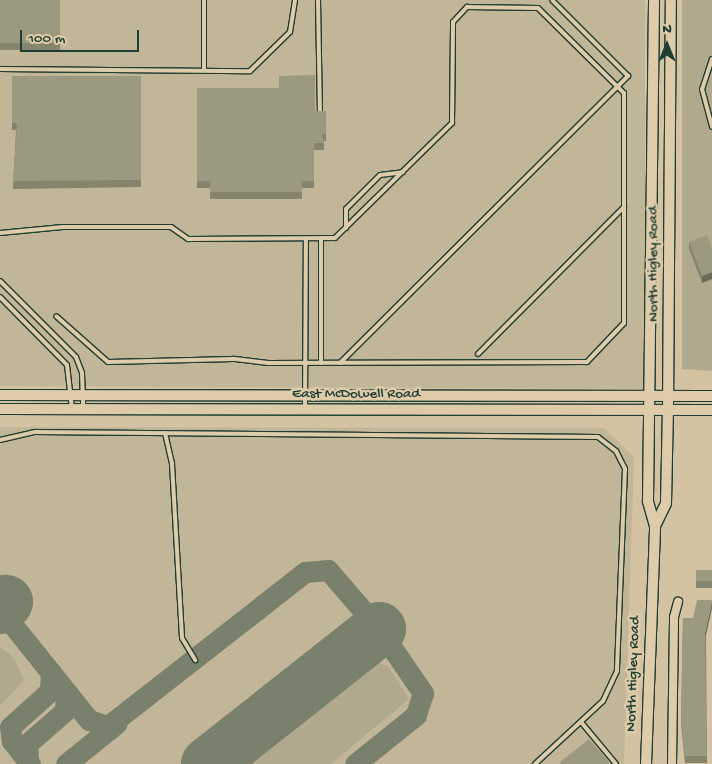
<!DOCTYPE html>
<style>
body{margin:0}
#map{position:relative;width:712px;height:764px;overflow:hidden;background:#d3c3a2;font-family:"Gochi Hand",sans-serif}
div>[style]{position:absolute}
.built>*{inset:0;background:#c2b698}
.green>*{inset:0;background:#b1a98d}
.taxiway>*{height:21px;margin:-10.5px;padding:0 10.5px;transform-origin:10.5px;border-radius:10.5px;background:#79806b}
.runway>*{height:54px;margin:-27px;padding:0 27px;transform-origin:27px;border-radius:27px;background:#79806b}
.roads{filter:drop-shadow(1px 0 #1f3d34) drop-shadow(-1px 0 #1f3d34) drop-shadow(0 1px #1f3d34) drop-shadow(0 -1px #1f3d34)}
.lane>*{height:4px;margin:-2px;padding:0 2px;transform-origin:2px;border-radius:2px;background:#decba9}
.street>*{height:8px;margin:-4px;padding:0 4px;transform-origin:4px;border-radius:4px;background:#decba9}
.secondary>*{height:10px;margin:-5px;padding:0 5px;transform-origin:5px;border-radius:5px;background:#decba9}
.wall>*{inset:0;background:#85846e}
.shaded-wall>*{inset:0;background:#6c6b5a}
.building>*{inset:0;background:#9b9980}
span{translate:-50% -50%;white-space:nowrap;text-align:center;line-height:1.15;-webkit-text-stroke:5px #decba9;paint-order:stroke}
.street-label{font-size:15px;color:#1f3d34}
.north{position:absolute;left:642px;top:20px;width:50px;height:50px;-webkit-text-stroke:4px #decba9;paint-order:stroke;rotate:0deg;font-size:14px;font-weight:700;line-height:20px;text-align:center;color:#1f3d34}
.north::after{content:'';display:block;margin:auto;width:18px;height:22px;background:#1f3d34;clip-path:polygon(50% 0,100% 100%,50% 72%,0 100%)}
.scale{position:absolute;left:20px;top:30px;width:119px;height:22px;box-sizing:border-box;border:2px solid #1f3d34;border-top:0;padding-left:6px;font-size:15px;line-height:18px;white-space:nowrap;color:#1f3d34;-webkit-text-stroke:4px #decba9;paint-order:stroke}
</style>
<div id="map">
<div class="built">
<i style="clip-path:polygon(0 0,645px 0,645px 389px,0 386px)"></i>
<i style="clip-path:polygon(0 427px,604px 428px,634px 457px,624px 764px,0 764px)"></i>
</div>
<div class="green">
<i style="clip-path:polygon(682px 0,712px 0,712px 371px,682px 369px)"></i>
<i style="clip-path:polygon(0 647px,14px 658px,24px 680px,0 706px)"></i>
<i style="clip-path:polygon(379px 663px,388px 666px,409px 699px,331px 764px,249px 764px)"></i>
</div>
<div class="taxiway">
<i style="left:0;top:609px;width:142px;rotate:51.3deg"></i>
<i style="left:89px;top:720px;width:20px;rotate:18deg"></i>
<i style="left:108px;top:726px;width:250px;rotate:-38deg"></i>
<i style="left:305px;top:572px;width:23px;rotate:-5deg"></i>
<i style="left:328px;top:570px;width:78px;rotate:49.2deg"></i>
<i style="left:379px;top:629px;width:78px;rotate:55.5deg"></i>
<i style="left:423px;top:693px;width:23px;rotate:108deg"></i>
<i style="left:416px;top:715px;width:78px;rotate:141.2deg"></i>
<i style="left:28px;top:761px;width:17px;rotate:-93deg"></i>
<i style="left:27px;top:744px;width:50px;rotate:-41deg"></i>
<i style="left:65px;top:711px;width:20px;rotate:-87deg"></i>
<i style="left:30px;top:764px;width:29px;rotate:-128deg"></i>
<i style="left:12px;top:741px;width:14px;rotate:-98deg"></i>
<i style="left:10px;top:727px;width:54px;rotate:-42deg"></i>
<i style="left:50px;top:691px;width:19px;rotate:-87deg"></i>
<i style="left:66px;top:764px;width:65px;rotate:-38.8deg"></i>
</div>
<div class="runway">
<i style="left:0;top:607px;width:8px;rotate:-40deg"></i>
<i style="left:208px;top:764px;width:218px;rotate:-38.3deg"></i>
</div>
<div class="roads">
<div class="lane">
<i style="left:204px;top:0;width:70px;rotate:90deg"></i>
<i style="left:318px;top:0;width:112px;rotate:89deg"></i>
<i style="left:712px;top:59px;width:32px;rotate:108deg"></i>
<i style="left:702px;top:89px;width:39px;rotate:75deg"></i>
<i style="left:0;top:69px;width:250px;rotate:0.5deg"></i>
<i style="left:250px;top:71px;width:56px;rotate:-44.3deg"></i>
<i style="left:290px;top:32px;width:32px;rotate:-81deg"></i>
<i style="left:346px;top:228px;width:19px;rotate:-90deg"></i>
<i style="left:346px;top:209px;width:48px;rotate:-45deg"></i>
<i style="left:380px;top:175px;width:23px;rotate:-7deg"></i>
<i style="left:0;top:233px;width:63px;rotate:-5.4deg"></i>
<i style="left:63px;top:227px;width:108px"></i>
<i style="left:171px;top:227px;width:21px;rotate:35deg"></i>
<i style="left:188px;top:239px;width:147px;rotate:-0.4deg"></i>
<i style="left:335px;top:238px;width:164px;rotate:-44.5deg"></i>
<i style="left:452px;top:123px;width:101px;rotate:-89.4deg"></i>
<i style="left:453px;top:22px;width:21px;rotate:-47deg"></i>
<i style="left:467px;top:7px;width:71px;rotate:0.8deg"></i>
<i style="left:538px;top:8px;width:121px;rotate:44.7deg"></i>
<i style="left:624px;top:93px;width:230px;rotate:90deg"></i>
<i style="left:624px;top:323px;width:54px;rotate:133.5deg"></i>
<i style="left:587px;top:362px;width:319px;rotate:179.8deg"></i>
<i style="left:268px;top:363px;width:35px;rotate:-173deg"></i>
<i style="left:233px;top:359px;width:125px;rotate:178.6deg"></i>
<i style="left:108px;top:362px;width:69px;rotate:-138.5deg"></i>
<i style="left:0;top:281px;width:107px;rotate:45deg"></i>
<i style="left:76px;top:357px;width:17px;rotate:69deg"></i>
<i style="left:82px;top:373px;width:34px;rotate:88deg"></i>
<i style="left:0;top:297px;width:95px;rotate:45.4deg"></i>
<i style="left:67px;top:365px;width:44px;rotate:83.5deg"></i>
<i style="left:478px;top:354px;width:207px;rotate:-45.2deg"></i>
<i style="left:321px;top:363px;width:124px;rotate:-90deg"></i>
<i style="left:340px;top:363px;width:407px;rotate:-44.9deg"></i>
<i style="left:628px;top:76px;width:107px;rotate:-135deg"></i>
<i style="left:305px;top:409px;width:170px;rotate:-89.7deg"></i>
<i style="left:165px;top:433px;width:32px;rotate:77deg"></i>
<i style="left:172px;top:464px;width:174px;rotate:86.7deg"></i>
<i style="left:182px;top:638px;width:26px;rotate:59deg"></i>
<i style="left:0;top:440px;width:36px;rotate:-13deg"></i>
<i style="left:35px;top:432px;width:563px;rotate:0.51deg"></i>
<i style="left:598px;top:437px;width:23px;rotate:38deg"></i>
<i style="left:616px;top:451px;width:20px;rotate:63deg"></i>
<i style="left:625px;top:469px;width:202px;rotate:92.3deg"></i>
<i style="left:617px;top:671px;width:33px;rotate:115deg"></i>
<i style="left:603px;top:701px;width:93px;rotate:137.2deg"></i>
<i style="left:581px;top:722px;width:55px;rotate:50.2deg"></i>
</div>
<div class="street">
<i style="left:672px;top:764px;width:147px;rotate:-89.2deg"></i>
<i style="left:674px;top:617px;width:16px;rotate:-75deg"></i>
</div>
<div class="secondary">
<i style="left:0;top:395px;width:712px;rotate:0.08deg"></i>
<i style="left:0;top:409px;width:712px;rotate:0.08deg"></i>
<i style="left:655px;top:526px;width:25px;rotate:-64deg"></i>
<i style="left:666px;top:503px;width:93px;rotate:-88.8deg"></i>
<i style="left:668px;top:410px;width:410px;rotate:-89.6deg"></i>
<i style="left:646px;top:764px;width:238px;rotate:-87.8deg"></i>
<i style="left:655px;top:526px;width:26px;rotate:-106deg"></i>
<i style="left:648px;top:501px;width:501px;rotate:-89.31deg"></i>
</div>
</div>
<div class="wall">
<i style="clip-path:polygon(0 0,60px 0,60px 50px,0 50px)"></i>
<i style="clip-path:polygon(12px 76px,141px 76px,141px 187px,13px 189px,16px 130px,12px 130px)"></i>
<i style="clip-path:polygon(197px 88px,315px 111px,326px 111px,326px 141px,324px 141px,324px 150px,314px 150px,314px 188px,302px 188px,302px 199px,210px 199px,210px 188px,197px 188px)"></i>
<i style="clip-path:polygon(689px 242px,712px 249px,702px 283px,689px 249px)"></i>
<i style="clip-path:polygon(696px 570px,712px 570px,712px 588px,696px 588px)"></i>
<i style="clip-path:polygon(683px 618px,693px 618px,706px 639px,707px 763px,685px 763px,681px 723px)"></i>
</div>
<div class="shaded-wall">
<i style="clip-path:polygon(712px 272px,712px 279px,702px 283px,702px 276px)"></i>
<i style="clip-path:polygon(712px 601px,712px 608px,705px 640px,705px 633px)"></i>
</div>
<div class="building">
<i style="clip-path:polygon(0 0,60px 0,60px 43px,0 43px)"></i>
<i style="clip-path:polygon(315px 75px,315px 111px,326px 111px,326px 134px,322px 134px,324px 143px,314px 143px,314px 181px,302px 181px,302px 192px,210px 192px,210px 181px,197px 181px,197px 88px,279px 88px,279px 76px)"></i>
<i style="clip-path:polygon(12px 76px,141px 76px,141px 180px,13px 181px,17px 123px,12px 123px)"></i>
<i style="clip-path:polygon(707px 235px,712px 249px,712px 272px,702px 276px,689px 242px)"></i>
<i style="clip-path:polygon(696px 570px,712px 570px,712px 581px,696px 581px)"></i>
<i style="clip-path:polygon(697px 600px,712px 600px,705px 633px,707px 756px,685px 756px,681px 716px,683px 618px,693px 618px)"></i>
<i style="clip-path:polygon(589px 739px,610px 763px,609px 764px,561px 764px,560px 762px)"></i>
</div>
<div class="street-label">
<span style="left:654px;top:264px;rotate:-90deg">North Higley Road</span>
<span style="left:356px;top:395px">East McDowell Road</span>
<span style="left:634px;top:674px;rotate:-88deg">North Higley Road</span>
</div>
<div class="north">N</div>
<div class="scale">100 m</div>
</div>
